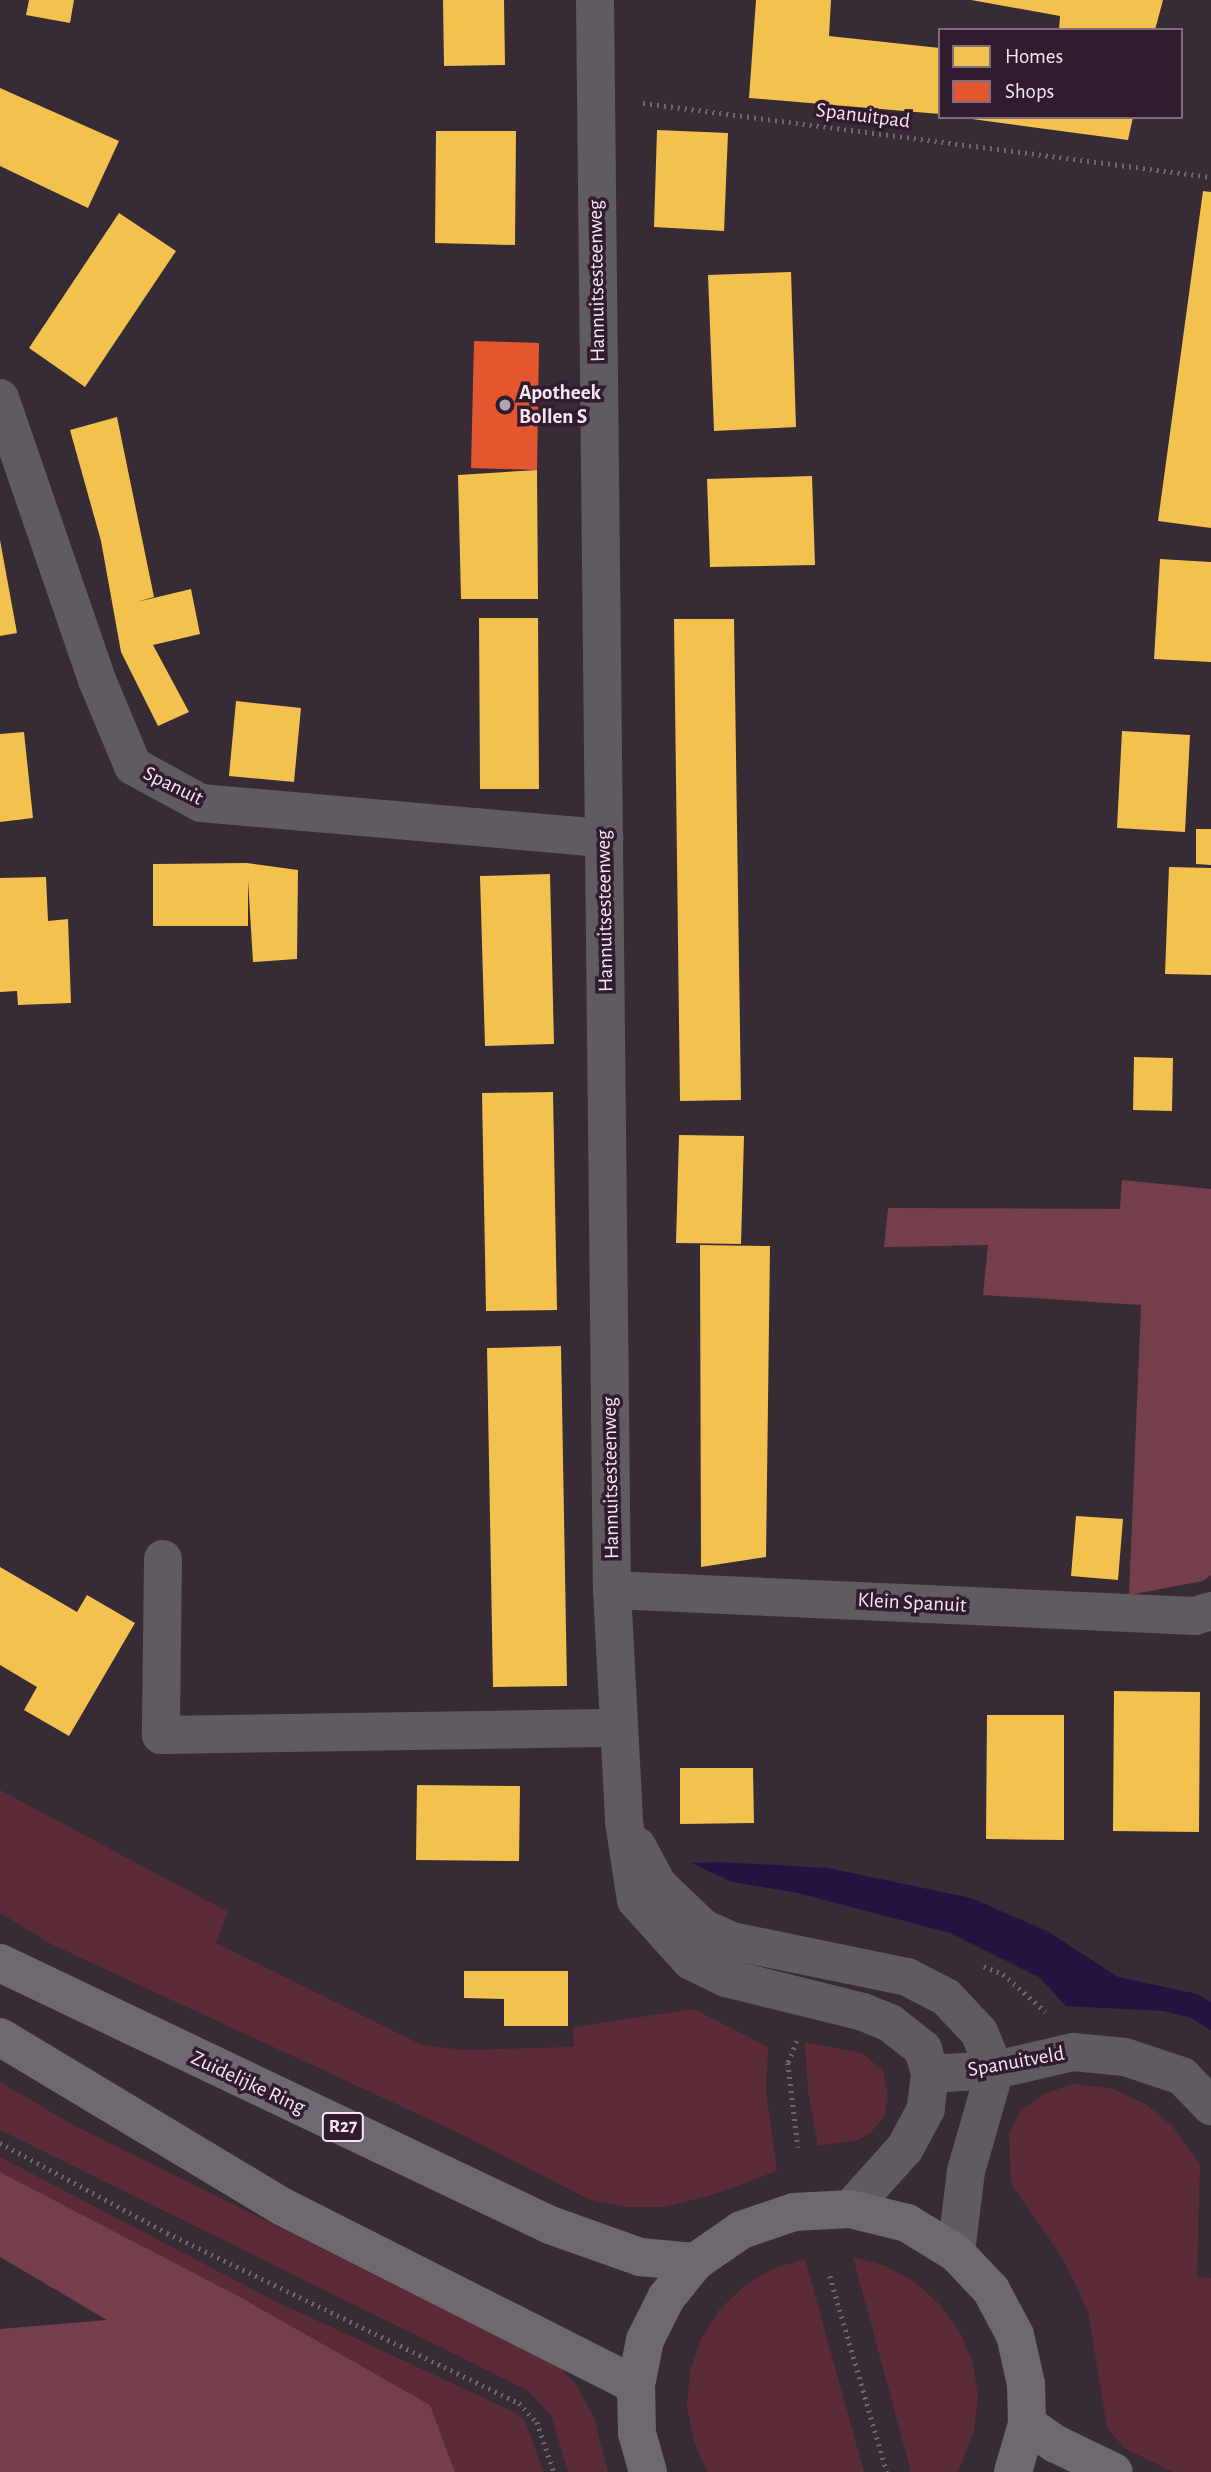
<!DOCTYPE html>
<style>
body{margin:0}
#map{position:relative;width:1211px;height:2472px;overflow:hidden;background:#372b36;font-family:"Alegreya Sans",sans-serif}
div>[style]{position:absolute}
.green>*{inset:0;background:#5c2b38}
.forest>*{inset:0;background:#753e4b}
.water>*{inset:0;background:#241340}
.homes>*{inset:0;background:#f2c14e}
.shops>*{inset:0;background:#e4572e}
.path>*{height:4.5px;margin-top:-2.25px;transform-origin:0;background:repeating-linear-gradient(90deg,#6d686e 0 2px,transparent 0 7px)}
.minor>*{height:38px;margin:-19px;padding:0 19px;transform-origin:19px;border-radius:19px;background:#5f5b60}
.highway>*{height:38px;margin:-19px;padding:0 19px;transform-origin:19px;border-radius:19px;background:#6e6870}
.dots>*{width:19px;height:19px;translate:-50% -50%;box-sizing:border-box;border:4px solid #311c2f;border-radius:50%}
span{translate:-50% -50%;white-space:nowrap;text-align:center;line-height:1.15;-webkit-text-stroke:7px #311c2f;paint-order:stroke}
.shield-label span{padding:2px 5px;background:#311c2f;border:2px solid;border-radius:5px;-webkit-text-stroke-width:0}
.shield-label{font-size:19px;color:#f5e6f2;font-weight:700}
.street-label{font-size:21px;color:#f5e6f2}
.poi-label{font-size:21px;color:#f5e6f2;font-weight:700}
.left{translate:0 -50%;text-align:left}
.legend{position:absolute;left:938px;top:28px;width:245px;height:91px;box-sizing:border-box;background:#311c2f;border:2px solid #7f6d7d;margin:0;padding:9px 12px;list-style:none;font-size:21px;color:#f5e6f2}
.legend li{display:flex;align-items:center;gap:14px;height:35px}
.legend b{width:35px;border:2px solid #7f6d7d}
</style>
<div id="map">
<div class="green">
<i style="clip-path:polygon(0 1790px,228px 1912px,216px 1943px,422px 2045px,465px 2050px,574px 2047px,573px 2027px,694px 2009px,768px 2047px,766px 2092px,777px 2171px,718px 2193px,665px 2207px,625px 2207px,588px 2199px,461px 2134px,53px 1945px,0 1913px)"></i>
<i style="clip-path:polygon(805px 2042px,862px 2053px,883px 2071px,888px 2097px,884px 2117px,871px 2132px,859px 2140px,818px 2146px,808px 2091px)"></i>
<i style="clip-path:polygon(0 2082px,75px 2126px,559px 2366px,578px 2387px,594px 2418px,608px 2472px,568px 2472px,551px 2415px,527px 2390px,0 2130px)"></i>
<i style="clip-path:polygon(1072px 2084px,1110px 2088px,1146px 2104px,1173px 2127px,1200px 2164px,1197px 2277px,1211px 2278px,1211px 2472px,1173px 2472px,1124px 2448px,1107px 2427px,1088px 2311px,1062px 2257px,1011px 2184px,1009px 2135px,1020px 2111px,1044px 2094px)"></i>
<i style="clip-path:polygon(0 2157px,275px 2301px,512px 2411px,525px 2421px,544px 2472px,455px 2472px,430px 2405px,240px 2297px,0 2172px)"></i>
<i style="clip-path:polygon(853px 2257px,886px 2266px,915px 2282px,940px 2305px,960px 2332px,973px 2363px,978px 2397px,974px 2430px,958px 2472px,911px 2472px)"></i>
<i style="clip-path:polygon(805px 2259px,864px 2472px,707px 2472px,693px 2439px,687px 2405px,690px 2371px,701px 2339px,719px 2310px,744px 2286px,772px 2269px)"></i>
</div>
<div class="forest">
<i style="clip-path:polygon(1122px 1180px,1211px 1189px,1211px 1575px,1203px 1581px,1129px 1595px,1141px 1305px,983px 1295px,988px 1245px,884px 1247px,888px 1208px,1120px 1209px)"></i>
<i style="clip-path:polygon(0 2172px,240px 2297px,430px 2405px,455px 2472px,0 2472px,0 2329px,107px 2320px,0 2257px)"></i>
</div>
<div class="water">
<i style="clip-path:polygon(719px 1862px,828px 1868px,971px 1898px,1047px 1931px,1118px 1977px,1197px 1994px,1211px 2002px,1211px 2031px,1192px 2018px,1163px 2011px,1066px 2006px,1039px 1977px,950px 1933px,798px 1893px,732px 1882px,692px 1863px)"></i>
</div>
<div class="homes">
<i style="clip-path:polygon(29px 0,74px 0,70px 23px,26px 15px)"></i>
<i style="clip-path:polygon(443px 0,504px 0,505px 65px,444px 66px)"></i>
<i style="clip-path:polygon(756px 0,831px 0,829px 36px,940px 48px,940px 114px,749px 98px)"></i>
<i style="clip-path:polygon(971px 0,1163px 0,1155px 30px,1059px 30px,1060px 16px)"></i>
<i style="clip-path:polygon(0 88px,119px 141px,88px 208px,0 166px)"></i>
<i style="clip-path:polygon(1133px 117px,1128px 140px,972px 119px,972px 117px)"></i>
<i style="clip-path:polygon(657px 130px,728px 133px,724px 231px,654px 227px)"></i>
<i style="clip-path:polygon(436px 131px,516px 131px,515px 245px,435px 243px)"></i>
<i style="clip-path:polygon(1203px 191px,1211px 192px,1211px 528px,1158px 521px)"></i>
<i style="clip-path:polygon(119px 213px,176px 251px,85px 387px,29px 348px)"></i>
<i style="clip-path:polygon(791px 272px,796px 427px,714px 431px,708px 275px)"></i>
<i style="clip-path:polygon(117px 417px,154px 597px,137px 602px,191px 589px,200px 634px,153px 645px,189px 712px,158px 726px,121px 652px,101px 541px,70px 430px)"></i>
<i style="clip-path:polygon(537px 470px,538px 599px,461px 599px,458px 475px)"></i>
<i style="clip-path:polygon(812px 476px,815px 565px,710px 567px,707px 479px)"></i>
<i style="clip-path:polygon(0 540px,17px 633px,0 636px)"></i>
<i style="clip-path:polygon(1160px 559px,1211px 562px,1211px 662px,1154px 659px)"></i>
<i style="clip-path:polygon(479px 618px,538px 618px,539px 789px,480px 789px)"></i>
<i style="clip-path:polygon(674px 619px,734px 619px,741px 1100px,680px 1101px)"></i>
<i style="clip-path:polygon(236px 701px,301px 708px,294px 782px,229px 776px)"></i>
<i style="clip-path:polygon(1122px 731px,1190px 735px,1185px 832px,1117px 828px)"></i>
<i style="clip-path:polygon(24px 732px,33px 818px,0 822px,0 734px)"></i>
<i style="clip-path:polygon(1196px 829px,1211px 829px,1211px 865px,1196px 864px)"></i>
<i style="clip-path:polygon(247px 863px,298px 870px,297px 959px,253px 962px,248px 880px,248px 926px,153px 926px,153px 864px)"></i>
<i style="clip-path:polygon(1169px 867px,1211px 868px,1211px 975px,1165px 974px)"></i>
<i style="clip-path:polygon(550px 874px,554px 1044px,485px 1046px,480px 876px)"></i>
<i style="clip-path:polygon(46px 877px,48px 921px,68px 919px,71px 1003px,18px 1005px,17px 991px,0 992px,0 878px)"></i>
<i style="clip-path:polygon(1134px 1057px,1173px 1058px,1172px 1111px,1133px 1110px)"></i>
<i style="clip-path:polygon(553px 1092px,557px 1310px,486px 1311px,482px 1093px)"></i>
<i style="clip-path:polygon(679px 1135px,744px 1136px,741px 1244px,676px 1243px)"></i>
<i style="clip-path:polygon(700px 1245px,770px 1246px,766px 1557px,701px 1567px)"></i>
<i style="clip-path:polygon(561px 1346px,567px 1686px,493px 1687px,487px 1348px)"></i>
<i style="clip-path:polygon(1076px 1516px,1123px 1519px,1118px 1580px,1071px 1576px)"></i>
<i style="clip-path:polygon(0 1567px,77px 1612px,87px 1595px,135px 1623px,69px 1736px,24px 1710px,37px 1687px,0 1665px)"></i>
<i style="clip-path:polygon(1114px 1691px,1200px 1692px,1199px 1832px,1113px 1831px)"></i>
<i style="clip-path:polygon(987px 1715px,1064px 1715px,1064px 1840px,986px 1839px)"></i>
<i style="clip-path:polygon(680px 1768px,753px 1768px,754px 1823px,680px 1824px)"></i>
<i style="clip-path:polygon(417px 1785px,520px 1786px,519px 1861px,416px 1860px)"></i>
<i style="clip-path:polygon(464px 1971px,568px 1971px,568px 2026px,504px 2026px,504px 1999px,464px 1998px)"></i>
</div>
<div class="shops">
<i style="clip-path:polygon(474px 341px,539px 343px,537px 470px,471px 468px)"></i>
</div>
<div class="path">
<i style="left:643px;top:103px;width:573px;rotate:7.42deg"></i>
<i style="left:984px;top:1966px;width:21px;rotate:23deg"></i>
<i style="left:1003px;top:1974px;width:57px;rotate:41.5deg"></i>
<i style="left:797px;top:2041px;width:24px;rotate:112deg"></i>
<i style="left:788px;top:2063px;width:85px;rotate:83.2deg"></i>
<i style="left:0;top:2143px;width:190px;rotate:28.3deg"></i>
<i style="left:167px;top:2233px;width:391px;rotate:25.8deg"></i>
<i style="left:519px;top:2403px;width:26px;rotate:47deg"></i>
<i style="left:537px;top:2422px;width:53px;rotate:71.2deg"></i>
<i style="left:830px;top:2276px;width:204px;rotate:73.8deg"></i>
</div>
<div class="minor">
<i style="left:595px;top:0;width:1590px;rotate:89.39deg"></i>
<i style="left:612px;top:1590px;width:232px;rotate:87deg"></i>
<i style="left:624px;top:1822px;width:79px;rotate:81.3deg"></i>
<i style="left:636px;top:1900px;width:82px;rotate:48deg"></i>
<i style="left:691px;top:1961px;width:39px;rotate:26deg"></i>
<i style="left:726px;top:1978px;width:141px;rotate:13.9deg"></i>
<i style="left:863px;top:2012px;width:29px;rotate:22deg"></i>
<i style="left:890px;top:2023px;width:42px;rotate:38.2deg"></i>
<i style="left:923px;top:2049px;width:26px;rotate:74deg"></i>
<i style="left:930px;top:2074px;width:35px;rotate:97deg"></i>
<i style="left:926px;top:2109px;width:44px;rotate:118.3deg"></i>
<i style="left:905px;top:2148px;width:82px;rotate:132deg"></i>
<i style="left:0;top:398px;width:298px;rotate:71deg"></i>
<i style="left:97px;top:680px;width:93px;rotate:67.3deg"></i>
<i style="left:133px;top:766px;width:77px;rotate:28.6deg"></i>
<i style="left:201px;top:803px;width:405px;rotate:5deg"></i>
<i style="left:163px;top:1559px;width:176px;rotate:90.7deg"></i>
<i style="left:161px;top:1735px;width:458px;rotate:-0.9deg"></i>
<i style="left:612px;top:1590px;width:584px;rotate:2.55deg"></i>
<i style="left:1195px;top:1616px;width:17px;rotate:-17deg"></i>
<i style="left:637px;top:1846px;width:44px;rotate:61.7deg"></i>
<i style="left:658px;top:1885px;width:62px;rotate:43.7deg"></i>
<i style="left:703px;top:1928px;width:32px;rotate:24deg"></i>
<i style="left:732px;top:1941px;width:179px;rotate:11.6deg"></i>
<i style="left:907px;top:1977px;width:44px;rotate:27.1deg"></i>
<i style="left:946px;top:1997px;width:48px;rotate:46.7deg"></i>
<i style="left:979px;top:2032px;width:41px;rotate:67.2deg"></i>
<i style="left:995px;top:2070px;width:105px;rotate:106deg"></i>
<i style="left:966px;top:2171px;width:83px;rotate:97deg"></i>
<i style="left:930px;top:2074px;width:65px;rotate:-3.5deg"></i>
<i style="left:995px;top:2070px;width:80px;rotate:-13deg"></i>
<i style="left:1073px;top:2052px;width:52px;rotate:5.5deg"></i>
<i style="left:1125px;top:2057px;width:60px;rotate:18.4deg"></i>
<i style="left:1182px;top:2076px;width:42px;rotate:46deg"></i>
</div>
<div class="highway">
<i style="left:0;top:1963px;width:609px;rotate:25.47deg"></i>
<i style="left:550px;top:2225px;width:96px;rotate:19.6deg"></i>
<i style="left:640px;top:2257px;width:55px;rotate:5.2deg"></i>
<i style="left:0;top:2037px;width:330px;rotate:31deg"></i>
<i style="left:283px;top:2207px;width:395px;rotate:26.8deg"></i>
<i style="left:1027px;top:2424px;width:35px;rotate:35deg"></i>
<i style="left:1056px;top:2444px;width:64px;rotate:25.8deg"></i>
<i style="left:648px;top:2472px;width:41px;rotate:-105.8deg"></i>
<i style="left:637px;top:2433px;width:48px;rotate:-91.2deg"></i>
<i style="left:636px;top:2385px;width:46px;rotate:-78.7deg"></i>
<i style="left:645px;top:2340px;width:47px;rotate:-63.4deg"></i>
<i style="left:666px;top:2298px;width:46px;rotate:-51.1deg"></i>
<i style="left:695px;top:2262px;width:56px;rotate:-34.8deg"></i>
<i style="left:741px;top:2230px;width:56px;rotate:-18.8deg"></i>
<i style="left:794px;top:2212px;width:56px;rotate:-3.1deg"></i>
<i style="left:850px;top:2209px;width:59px;rotate:13.8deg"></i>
<i style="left:907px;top:2223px;width:57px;rotate:31.5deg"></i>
<i style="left:956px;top:2253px;width:51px;rotate:46.6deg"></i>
<i style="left:991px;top:2290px;width:51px;rotate:61.9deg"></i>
<i style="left:1015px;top:2335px;width:50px;rotate:77.3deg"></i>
<i style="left:1026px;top:2384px;width:40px;rotate:88.6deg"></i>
<i style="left:1027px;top:2424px;width:50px;rotate:106.3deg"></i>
</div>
<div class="dots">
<i style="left:505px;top:405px;background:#b2a5b0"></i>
</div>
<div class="shield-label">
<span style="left:343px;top:2127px">R27</span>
</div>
<div class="street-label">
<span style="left:863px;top:116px;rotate:7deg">Spanuitpad</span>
<span style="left:597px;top:281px;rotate:-91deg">Hannuitsesteenweg</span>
<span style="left:173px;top:786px;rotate:26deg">Spanuit</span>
<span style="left:605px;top:911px;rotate:-91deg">Hannuitsesteenweg</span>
<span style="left:611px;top:1478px;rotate:-91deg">Hannuitsesteenweg</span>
<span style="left:912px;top:1603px;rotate:3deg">Klein Spanuit</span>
<span style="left:1016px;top:2062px;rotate:-10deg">Spanuitveld</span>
<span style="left:248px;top:2083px;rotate:25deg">Zuidelijke Ring</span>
</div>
<div class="poi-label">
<span class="left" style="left:519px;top:405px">Apotheek<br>Bollen S</span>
</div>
<ul class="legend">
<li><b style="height:19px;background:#f2c14e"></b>Homes</li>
<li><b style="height:19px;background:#e4572e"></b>Shops</li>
</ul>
</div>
